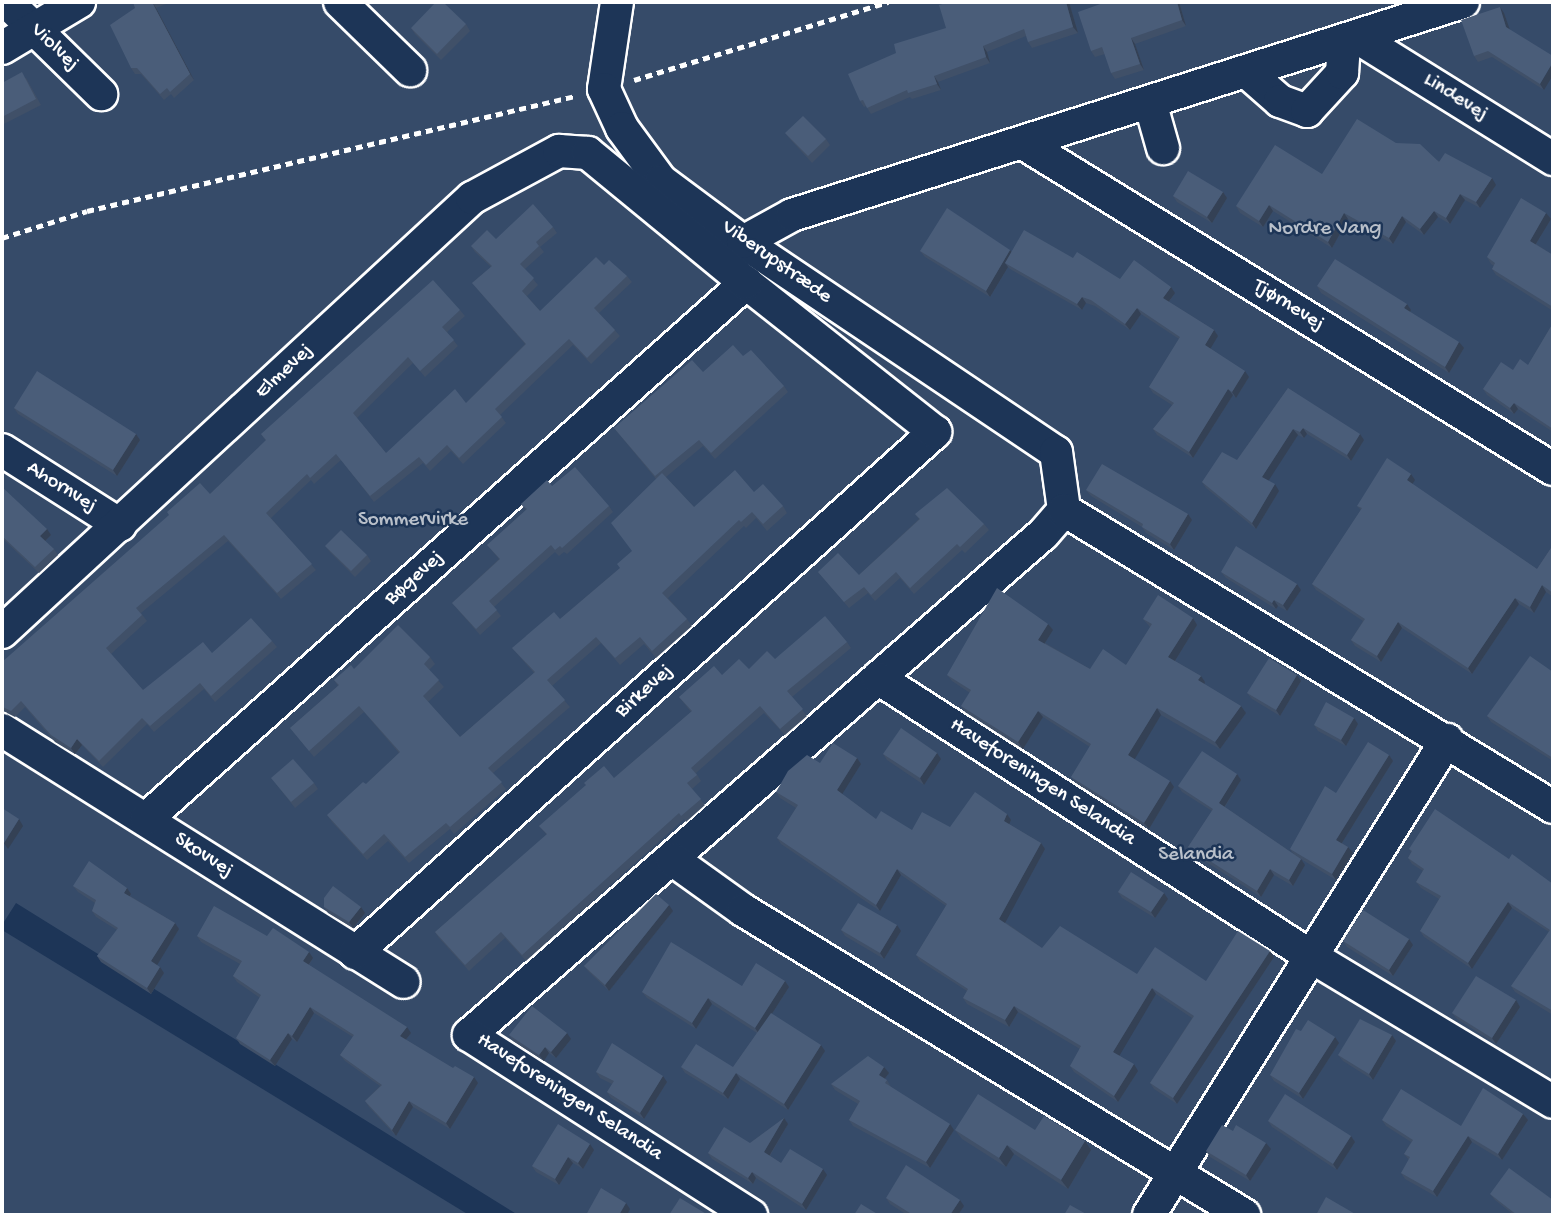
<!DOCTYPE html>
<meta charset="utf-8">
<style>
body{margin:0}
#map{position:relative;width:1555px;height:1217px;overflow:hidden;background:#1d3557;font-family:"Gochi Hand",sans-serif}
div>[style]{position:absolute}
.green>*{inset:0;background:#364b69}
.path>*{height:4.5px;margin-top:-2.25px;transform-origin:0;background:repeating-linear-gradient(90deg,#fff 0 7px,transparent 0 12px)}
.roads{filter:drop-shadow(2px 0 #fff) drop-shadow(-2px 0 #fff) drop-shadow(0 2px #fff) drop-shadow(0 -2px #fff)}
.minor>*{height:32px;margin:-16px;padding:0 16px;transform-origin:16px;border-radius:16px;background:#1d3557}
.wall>*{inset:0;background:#405068}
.shaded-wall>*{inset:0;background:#344155}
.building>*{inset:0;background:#4a5d79}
span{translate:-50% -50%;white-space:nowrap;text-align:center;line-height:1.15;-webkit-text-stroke:5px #1d3557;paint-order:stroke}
.street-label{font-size:21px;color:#fff}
.park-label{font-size:21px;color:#b9c0ca}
.frame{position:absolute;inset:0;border:4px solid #fff;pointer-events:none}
</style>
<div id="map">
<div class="green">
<i style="clip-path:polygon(2px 2px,1553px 2px,1553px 1215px,518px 1215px,16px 903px,2px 925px)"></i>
<i style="clip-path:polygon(2px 930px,469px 1215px,2px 1215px)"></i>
</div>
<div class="path">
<i style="left:634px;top:80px;width:266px;rotate:-17.1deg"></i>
<i style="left:2px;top:238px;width:89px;rotate:-17.6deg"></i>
<i style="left:87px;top:211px;width:501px;rotate:-13.26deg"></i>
</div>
<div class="roads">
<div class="minor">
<i style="left:7px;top:2px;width:132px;rotate:44.4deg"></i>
<i style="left:340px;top:2px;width:98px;rotate:44.2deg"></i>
<i style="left:617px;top:2px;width:88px;rotate:98.5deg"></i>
<i style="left:604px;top:89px;width:43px;rotate:65.2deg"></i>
<i style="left:622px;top:128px;width:66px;rotate:53.7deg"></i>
<i style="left:661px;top:181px;width:102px;rotate:36.6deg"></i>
<i style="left:743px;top:242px;width:377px;rotate:33.9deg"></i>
<i style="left:1056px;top:452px;width:59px;rotate:82.1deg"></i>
<i style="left:1064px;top:510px;width:32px;rotate:131deg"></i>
<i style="left:1043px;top:534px;width:762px;rotate:138.88deg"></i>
<i style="left:469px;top:1035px;width:335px;rotate:32.6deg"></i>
<i style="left:1357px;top:37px;width:231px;rotate:31.9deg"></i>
<i style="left:2px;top:48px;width:90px;rotate:-30.9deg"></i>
<i style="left:1247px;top:72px;width:44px;rotate:41.3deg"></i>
<i style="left:1280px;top:101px;width:29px;rotate:20deg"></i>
<i style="left:1307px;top:111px;width:52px;rotate:-47.4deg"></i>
<i style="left:1342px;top:73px;width:32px;rotate:-86deg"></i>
<i style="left:1150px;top:102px;width:48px;rotate:74.2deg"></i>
<i style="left:1023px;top:143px;width:622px;rotate:31.6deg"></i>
<i style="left:743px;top:242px;width:56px;rotate:-28.9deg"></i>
<i style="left:792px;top:215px;width:704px;rotate:-17.61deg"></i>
<i style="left:2px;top:450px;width:140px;rotate:32.4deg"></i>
<i style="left:1064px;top:510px;width:572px;rotate:31.27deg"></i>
<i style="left:2px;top:632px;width:640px;rotate:-42.72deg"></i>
<i style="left:472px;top:198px;width:99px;rotate:-28.4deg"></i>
<i style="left:559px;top:151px;width:29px;rotate:4deg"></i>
<i style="left:878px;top:678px;width:516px;rotate:32.74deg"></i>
<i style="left:1312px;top:957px;width:281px;rotate:31deg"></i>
<i style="left:2px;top:730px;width:474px;rotate:32.1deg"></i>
<i style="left:146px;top:819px;width:805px;rotate:-41.78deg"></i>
<i style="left:672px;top:859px;width:87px;rotate:35.7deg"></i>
<i style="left:743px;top:910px;width:587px;rotate:31.33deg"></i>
<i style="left:355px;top:953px;width:780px;rotate:-41.93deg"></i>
<i style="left:935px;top:432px;width:241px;rotate:-141.7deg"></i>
<i style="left:746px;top:283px;width:205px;rotate:-140.6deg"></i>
<i style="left:1149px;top:1215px;width:561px;rotate:-57.9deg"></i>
</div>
</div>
<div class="wall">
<i style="clip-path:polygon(133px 2px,171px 2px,156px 8px,194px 80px,174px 98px,171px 94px,164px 100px,141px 74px,135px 74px,131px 68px,135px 8px)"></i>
<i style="clip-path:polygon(1069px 2px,1078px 33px,1032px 48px,1028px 42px,1026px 36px,987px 52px,990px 63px,938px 82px,941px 90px,912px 99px,910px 97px,871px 114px,866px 106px,864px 107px,860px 101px)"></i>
<i style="clip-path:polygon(1106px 2px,1179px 2px,1186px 26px,1135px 44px,1144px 70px,1115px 79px,1111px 73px,1105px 54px,1095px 57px,1091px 51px)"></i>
<i style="clip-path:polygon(1504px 13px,1509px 28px,1544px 90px,1492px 57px,1478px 62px,1474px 56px)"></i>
<i style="clip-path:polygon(466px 24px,470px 31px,441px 60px,415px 34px,411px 28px)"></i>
<i style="clip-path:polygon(26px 78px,41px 105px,2px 125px,2px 83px)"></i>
<i style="clip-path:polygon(785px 133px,826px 139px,830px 145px,812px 163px,790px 139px)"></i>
<i style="clip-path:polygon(1396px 143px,1496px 185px,1480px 208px,1465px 200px,1450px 224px,1438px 217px,1424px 235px,1406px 222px,1393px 244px,1348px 219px,1332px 248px,1273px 211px,1263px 227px,1240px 213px,1236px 206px,1322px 174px)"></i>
<i style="clip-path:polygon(1223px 192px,1227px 198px,1212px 223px,1177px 202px,1173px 196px)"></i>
<i style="clip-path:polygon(1551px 219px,1536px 244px,1553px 255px,1553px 311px,1496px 275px,1492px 269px,1494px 266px,1491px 264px,1487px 257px)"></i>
<i style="clip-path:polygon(553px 227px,557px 233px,540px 247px,544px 252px,525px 269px,538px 285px,527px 296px,540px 311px,604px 265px,627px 276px,632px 282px,599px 313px,620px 336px,591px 364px,573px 345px,500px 415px,506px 423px,463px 464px,451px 451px,430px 471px,423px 463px,374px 502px,341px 460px,314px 484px,311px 480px,271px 518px,316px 570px,281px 599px,228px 541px,141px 613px,147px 621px,111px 654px,143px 690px,212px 653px,272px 641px,277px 647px,215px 702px,204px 689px,154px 732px,147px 724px,103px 767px,82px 745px,75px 754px,55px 742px,25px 707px,15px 717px,7px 713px,2px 707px,2px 662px,210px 494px,266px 441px,261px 434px,460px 310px,465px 316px,447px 332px,458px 346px,425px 377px,413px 363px,357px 418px,386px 453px,466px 403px,525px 344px,472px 283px,491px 267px,475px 252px,471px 246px)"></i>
<i style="clip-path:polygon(1010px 250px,1012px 252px,1073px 258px,1120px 279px,1171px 287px,1175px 293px,1169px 302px,1214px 330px,1218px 336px,1210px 348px,1249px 377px,1236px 398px,1233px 395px,1193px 458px,1157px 435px,1153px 429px,1172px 405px,1153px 393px,1149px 387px,1179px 339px,1141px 314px,1130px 330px,1095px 306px,1086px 303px,1082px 310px,1010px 269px,1008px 267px,990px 297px,925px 257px,920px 251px)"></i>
<i style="clip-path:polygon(1317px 286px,1407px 304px,1411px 310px,1410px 312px,1464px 348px,1449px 373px,1321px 293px)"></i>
<i style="clip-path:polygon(1553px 323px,1553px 432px,1518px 409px,1514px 414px,1487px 395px,1483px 389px,1513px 370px,1528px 365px)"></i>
<i style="clip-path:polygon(743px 356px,784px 386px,788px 392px,715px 459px,703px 446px,666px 477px,694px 507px,754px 492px,783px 506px,787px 513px,767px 531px,756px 518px,746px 528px,744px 526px,668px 598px,687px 619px,692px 626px,656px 658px,644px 644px,620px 665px,601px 643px,552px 686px,570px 707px,493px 773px,506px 789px,454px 834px,450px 829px,409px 863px,388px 841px,367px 860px,332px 822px,327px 815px,366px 784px,399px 753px,364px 712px,314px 757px,290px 728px,338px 686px,334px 680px,354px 669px,430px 657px,435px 664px,429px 670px,444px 687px,428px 702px,460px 737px,534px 673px,512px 648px,560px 619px,620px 568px,632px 551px,656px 479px,614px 428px,703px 372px)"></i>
<i style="clip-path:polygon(1288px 388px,1364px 440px,1351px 461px,1307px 434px,1304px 438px,1298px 435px,1268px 480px,1279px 491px,1256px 529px,1206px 488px,1202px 482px,1237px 460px)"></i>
<i style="clip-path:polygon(14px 408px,136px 434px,140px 440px,117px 476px,18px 414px)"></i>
<i style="clip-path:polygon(1415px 480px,1412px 484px,1537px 569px,1553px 545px,1553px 597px,1546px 592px,1534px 613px,1519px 604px,1472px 674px,1402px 628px,1381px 662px,1355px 646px,1351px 640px,1363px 621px,1316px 590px,1312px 584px,1361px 510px,1357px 506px)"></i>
<i style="clip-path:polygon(552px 486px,609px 506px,613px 512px,567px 554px,564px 552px,559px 556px,555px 552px,494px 607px,501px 616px,480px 635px,452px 603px,499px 559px,487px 545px,526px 510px,521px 504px)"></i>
<i style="clip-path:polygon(2px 487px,51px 535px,45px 541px,54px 549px,58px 555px,39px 573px,2px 538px)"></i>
<i style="clip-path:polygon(1086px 490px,1188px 514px,1192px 520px,1174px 550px,1146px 533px,1142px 527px,1091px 496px)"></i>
<i style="clip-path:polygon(915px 514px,984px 524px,989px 530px,965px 553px,962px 550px,914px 594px,900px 578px,875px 601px,868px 593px,849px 608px,818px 572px,859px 575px,919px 519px)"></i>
<i style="clip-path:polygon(325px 546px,367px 555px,371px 561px,355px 577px,330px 552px)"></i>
<i style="clip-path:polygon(1221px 572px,1297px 584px,1301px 590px,1287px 611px,1278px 606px,1276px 609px,1226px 578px)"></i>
<i style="clip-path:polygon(1193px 618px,1197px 625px,1175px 661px,1201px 676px,1205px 682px,1204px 684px,1241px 706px,1246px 713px,1220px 749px,1161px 715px,1134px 759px,1174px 787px,1149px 829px,1076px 783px,1071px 777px,1090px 747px,1043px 717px,1023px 749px,965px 712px,961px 706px,970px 693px,952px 681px,947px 675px,1048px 624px,1053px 630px,1045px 643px,1090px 669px,1126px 665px,1150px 627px,1143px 619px)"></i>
<i style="clip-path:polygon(847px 642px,851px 648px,792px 697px,807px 716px,785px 735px,764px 713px,696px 773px,701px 781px,692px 789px,705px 805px,686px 822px,684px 819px,526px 961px,505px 938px,469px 971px,439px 938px,435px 932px,547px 835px,539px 826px,614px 778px,691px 712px,679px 697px,722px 675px,749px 669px,775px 659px)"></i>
<i style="clip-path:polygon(1553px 672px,1553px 761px,1491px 722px,1487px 716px)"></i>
<i style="clip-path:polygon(1301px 681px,1280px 716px,1252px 699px,1247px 693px)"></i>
<i style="clip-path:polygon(1354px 718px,1358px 724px,1346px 746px,1318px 731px,1314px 725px)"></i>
<i style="clip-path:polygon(937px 753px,941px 759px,924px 785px,887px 760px,883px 754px)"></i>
<i style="clip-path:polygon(1389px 755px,1393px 761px,1342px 843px,1348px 847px,1353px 853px,1336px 880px,1294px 855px,1290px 849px,1336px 793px)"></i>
<i style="clip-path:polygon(857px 758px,861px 764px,842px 794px,876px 819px,912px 830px,950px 827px,1007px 814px,1011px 820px,1009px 824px,1041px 843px,1045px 849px,1005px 922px,1042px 948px,1137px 974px,1206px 981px,1274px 957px,1177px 1104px,1154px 1089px,1150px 1083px,1192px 1018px,1156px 994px,1119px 1055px,1138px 1071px,1118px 1102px,1074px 1072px,1070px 1066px,1080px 1049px,1018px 1012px,1009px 1027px,967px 1004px,963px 998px,967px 991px,920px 961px,916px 955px,946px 906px,901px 875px,880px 911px,781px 844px,777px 838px,796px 808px,780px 798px,776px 792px,820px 763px)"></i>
<i style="clip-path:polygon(1237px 774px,1241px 780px,1225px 807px,1301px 859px,1305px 865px,1293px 886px,1274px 875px,1261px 897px,1192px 853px,1188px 847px,1212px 811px,1182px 792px,1178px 786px)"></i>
<i style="clip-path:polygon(314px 783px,318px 789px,295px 808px,276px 784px)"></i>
<i style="clip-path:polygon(1409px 849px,1509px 859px,1553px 884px,1553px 1015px,1515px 992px,1511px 986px,1549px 932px,1512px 908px,1472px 969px,1424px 937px,1420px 931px,1439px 899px,1421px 888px,1416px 882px,1423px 871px,1412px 864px,1408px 858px,1411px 852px)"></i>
<i style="clip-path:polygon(73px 886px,127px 888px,131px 894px,130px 896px,175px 923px,179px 929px,157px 965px,164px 973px,151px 994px,101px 962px,97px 956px,117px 930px,96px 917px,92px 911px,95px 903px,78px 892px)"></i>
<i style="clip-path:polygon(1118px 892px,1168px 899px,1155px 918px,1122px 898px)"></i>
<i style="clip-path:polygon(324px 907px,365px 913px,353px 928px,328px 913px)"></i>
<i style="clip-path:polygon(673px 911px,609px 991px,589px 972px,584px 966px)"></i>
<i style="clip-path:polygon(841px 930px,901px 931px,884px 959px,845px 936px)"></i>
<i style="clip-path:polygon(197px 936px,267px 936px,313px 958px,309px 965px,411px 1033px,406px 1040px,478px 1083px,450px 1129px,413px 1107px,396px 1136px,369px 1107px,365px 1101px,380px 1086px,345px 1061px,340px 1055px,353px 1037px,314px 1013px,297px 1042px,292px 1039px,275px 1066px,240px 1044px,236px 1038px,260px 998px,237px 982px,233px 976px,240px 964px,201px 942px)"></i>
<i style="clip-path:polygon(1409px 939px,1413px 945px,1393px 976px,1347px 947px,1343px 941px)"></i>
<i style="clip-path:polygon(785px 981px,789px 987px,772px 1014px,825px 1051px,788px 1110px,740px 1079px,728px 1099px,685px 1073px,681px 1067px,733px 1067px,757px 1033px,712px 1004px,696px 1029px,647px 998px,642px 992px,742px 986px)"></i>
<i style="clip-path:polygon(1516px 1000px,1520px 1007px,1496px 1044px,1457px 1019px,1452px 1013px)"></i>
<i style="clip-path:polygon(1301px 1031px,1339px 1043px,1303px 1099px,1274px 1081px,1270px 1075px)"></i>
<i style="clip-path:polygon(509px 1035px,571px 1039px,556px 1058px,549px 1053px,544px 1061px,513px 1041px)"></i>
<i style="clip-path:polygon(1392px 1035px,1396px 1041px,1373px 1080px,1343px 1061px,1338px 1055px)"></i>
<i style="clip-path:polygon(596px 1072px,667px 1082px,644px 1119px,611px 1098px,607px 1092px,612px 1084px,600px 1078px)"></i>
<i style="clip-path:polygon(889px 1073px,885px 1079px,887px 1080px,891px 1087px,954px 1130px,930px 1168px,853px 1126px,849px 1120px,858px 1104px,835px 1090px,831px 1084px)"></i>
<i style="clip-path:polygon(1523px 1114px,1528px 1120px,1502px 1160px,1472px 1142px,1437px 1197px,1405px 1179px,1401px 1173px,1409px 1160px,1404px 1154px,1411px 1142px,1386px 1126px,1382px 1120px,1461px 1126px)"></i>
<i style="clip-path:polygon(784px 1118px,788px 1124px,770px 1156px,781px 1163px,827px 1175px,806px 1210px,756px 1178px,753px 1184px,712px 1159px,708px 1153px,750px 1143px)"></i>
<i style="clip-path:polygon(1268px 1121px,1351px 1136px,1355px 1142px,1337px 1170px,1272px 1127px)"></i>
<i style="clip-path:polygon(955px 1130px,1035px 1130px,1085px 1141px,1091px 1150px,1068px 1189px,1014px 1154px,1006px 1167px,962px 1139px)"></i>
<i style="clip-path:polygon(1271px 1149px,1250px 1181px,1210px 1157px,1206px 1151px)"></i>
<i style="clip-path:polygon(594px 1150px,583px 1169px,573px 1163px,559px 1185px,536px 1172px,532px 1166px)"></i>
<i style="clip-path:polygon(1490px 1194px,1553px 1215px,1514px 1215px,1495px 1200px)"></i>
<i style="clip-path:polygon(886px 1198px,964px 1206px,958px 1215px,907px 1215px,890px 1204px)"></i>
</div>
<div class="shaded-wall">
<i style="clip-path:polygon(152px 2px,156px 8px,194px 80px,190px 74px)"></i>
<i style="clip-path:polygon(1066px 2px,1069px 2px,1078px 33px,1073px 27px)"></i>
<i style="clip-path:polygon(1177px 2px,1179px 2px,1186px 26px,1182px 20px)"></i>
<i style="clip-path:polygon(1500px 7px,1504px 13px,1511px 33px,1506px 27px)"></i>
<i style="clip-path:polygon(1131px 38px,1135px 44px,1144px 70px,1140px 64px)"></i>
<i style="clip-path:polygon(983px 46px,987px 52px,990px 63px,986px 57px)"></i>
<i style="clip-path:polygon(1553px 62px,1553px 75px,1544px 90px,1540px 84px)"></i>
<i style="clip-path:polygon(934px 76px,938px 82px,941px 90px,937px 84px)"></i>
<i style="clip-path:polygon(1492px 178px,1496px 185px,1480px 208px,1476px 202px)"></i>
<i style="clip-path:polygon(1223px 192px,1227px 198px,1212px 223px,1207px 217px)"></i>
<i style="clip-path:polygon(1460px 194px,1465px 200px,1450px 224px,1446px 218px)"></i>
<i style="clip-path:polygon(1269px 205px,1273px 211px,1263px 227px,1259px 221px)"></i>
<i style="clip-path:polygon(1434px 211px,1438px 217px,1424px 235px,1420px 229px)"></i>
<i style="clip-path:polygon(1344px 213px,1348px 219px,1332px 248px,1328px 242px)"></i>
<i style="clip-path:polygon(1546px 213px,1551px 219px,1534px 247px,1530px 241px)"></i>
<i style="clip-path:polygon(1402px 216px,1406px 222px,1393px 244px,1389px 238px)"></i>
<i style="clip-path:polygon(1010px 250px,1015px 256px,1005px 263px,1008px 267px,990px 297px,986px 291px)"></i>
<i style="clip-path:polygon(1171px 287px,1175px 293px,1167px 304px,1163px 298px)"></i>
<i style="clip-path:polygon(1082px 297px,1086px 303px,1082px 310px,1077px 304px)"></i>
<i style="clip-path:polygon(1407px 304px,1411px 310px,1409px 314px,1404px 308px)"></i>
<i style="clip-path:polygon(1137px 308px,1141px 314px,1130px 330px,1125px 324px)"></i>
<i style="clip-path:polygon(1214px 330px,1218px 336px,1209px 351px,1205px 345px)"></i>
<i style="clip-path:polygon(1459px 342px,1464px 348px,1449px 373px,1445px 367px)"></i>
<i style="clip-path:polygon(1245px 371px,1249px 377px,1236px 398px,1232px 392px)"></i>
<i style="clip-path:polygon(1228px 389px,1233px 395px,1193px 458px,1189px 452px)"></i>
<i style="clip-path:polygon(1514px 403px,1518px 409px,1514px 414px,1510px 408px)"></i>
<i style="clip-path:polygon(1303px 428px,1307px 434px,1304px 438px,1300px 432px)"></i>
<i style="clip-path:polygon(1293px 429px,1298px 435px,1267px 483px,1262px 477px)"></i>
<i style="clip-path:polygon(136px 434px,140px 440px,117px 476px,113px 470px)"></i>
<i style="clip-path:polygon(1360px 434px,1364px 440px,1351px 461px,1347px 455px)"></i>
<i style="clip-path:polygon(1411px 474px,1415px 480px,1411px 486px,1407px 480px)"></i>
<i style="clip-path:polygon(1275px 484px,1279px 491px,1256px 529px,1252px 523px)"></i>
<i style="clip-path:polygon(1188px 514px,1192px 520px,1174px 550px,1170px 544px)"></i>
<i style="clip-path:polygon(47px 529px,51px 535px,44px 542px,40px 536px)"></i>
<i style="clip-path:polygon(1297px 584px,1301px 590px,1287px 611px,1283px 605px)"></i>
<i style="clip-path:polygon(1542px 585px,1546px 592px,1534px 613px,1530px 607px)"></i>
<i style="clip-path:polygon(1515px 598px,1519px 604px,1472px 674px,1468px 668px)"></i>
<i style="clip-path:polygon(1274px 600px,1278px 606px,1276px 609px,1272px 603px)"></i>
<i style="clip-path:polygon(1193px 618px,1197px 625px,1173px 664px,1168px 657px)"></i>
<i style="clip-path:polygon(1398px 622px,1402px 628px,1381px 662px,1377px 656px)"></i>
<i style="clip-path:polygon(1048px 624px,1053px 630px,1043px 646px,1038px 640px)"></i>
<i style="clip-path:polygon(1297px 675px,1301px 681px,1280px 716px,1276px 710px)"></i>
<i style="clip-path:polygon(1201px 676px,1205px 682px,1203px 687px,1198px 680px)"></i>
<i style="clip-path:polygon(1241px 706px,1246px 713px,1220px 749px,1215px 742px)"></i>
<i style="clip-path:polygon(1157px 708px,1161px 715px,1133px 762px,1128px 755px)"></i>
<i style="clip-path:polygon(1038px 711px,1043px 717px,1023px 749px,1018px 742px)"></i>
<i style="clip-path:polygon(1354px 718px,1358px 724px,1346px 746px,1341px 740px)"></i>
<i style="clip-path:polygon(77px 739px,82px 745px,75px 754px,71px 748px)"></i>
<i style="clip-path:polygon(937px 753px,941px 759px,924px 785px,920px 778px)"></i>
<i style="clip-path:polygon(1389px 755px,1393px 761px,1340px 846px,1336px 840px)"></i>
<i style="clip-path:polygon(857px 758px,861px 764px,841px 796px,837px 790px)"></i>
<i style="clip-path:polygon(1237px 774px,1241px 780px,1223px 809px,1219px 803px)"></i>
<i style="clip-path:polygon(1170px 781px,1174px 787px,1149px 829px,1144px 823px)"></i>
<i style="clip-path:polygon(1007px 814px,1011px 820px,1008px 827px,1004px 821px)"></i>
<i style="clip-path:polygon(19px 819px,23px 826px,8px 849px,4px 843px)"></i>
<i style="clip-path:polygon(1041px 843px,1045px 849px,1004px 925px,999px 919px)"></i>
<i style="clip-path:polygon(1348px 847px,1353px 853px,1336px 880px,1332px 874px)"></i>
<i style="clip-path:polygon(1301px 859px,1305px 865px,1293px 886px,1289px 880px)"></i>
<i style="clip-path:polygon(897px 869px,901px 875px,880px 911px,876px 905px)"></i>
<i style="clip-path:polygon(1270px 869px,1274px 875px,1261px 897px,1257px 891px)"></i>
<i style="clip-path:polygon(127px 888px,131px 894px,128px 899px,124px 893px)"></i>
<i style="clip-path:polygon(1164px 893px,1168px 899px,1155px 918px,1151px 912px)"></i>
<i style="clip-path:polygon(1508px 902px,1512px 908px,1472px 969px,1468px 963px)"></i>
<i style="clip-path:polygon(669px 905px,673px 911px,609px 991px,605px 985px)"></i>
<i style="clip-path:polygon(361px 907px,365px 913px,353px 928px,349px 922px)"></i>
<i style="clip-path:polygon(175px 923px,179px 929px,156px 967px,151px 961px)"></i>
<i style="clip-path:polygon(897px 925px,901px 931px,884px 959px,880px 953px)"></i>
<i style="clip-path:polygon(1409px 939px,1413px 945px,1393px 976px,1389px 970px)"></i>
<i style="clip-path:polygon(1270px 951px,1274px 957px,1177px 1104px,1173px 1098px)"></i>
<i style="clip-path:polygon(309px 952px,313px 958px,307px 967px,303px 961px)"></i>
<i style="clip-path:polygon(160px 967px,164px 973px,151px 994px,147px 988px)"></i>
<i style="clip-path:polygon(785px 981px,789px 987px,759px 1034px,755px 1028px)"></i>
<i style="clip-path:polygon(1152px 988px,1156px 994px,1118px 1058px,1113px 1052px)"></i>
<i style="clip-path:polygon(708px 998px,712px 1004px,696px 1029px,692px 1023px)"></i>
<i style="clip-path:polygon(1516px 1000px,1520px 1007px,1496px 1044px,1492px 1038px)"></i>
<i style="clip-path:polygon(1014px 1006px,1018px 1012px,1009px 1027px,1005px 1020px)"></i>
<i style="clip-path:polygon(310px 1007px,314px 1013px,297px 1042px,292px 1036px)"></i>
<i style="clip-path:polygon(407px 1027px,411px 1033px,404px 1042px,400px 1036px)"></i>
<i style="clip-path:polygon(288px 1033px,292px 1039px,275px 1066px,270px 1060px)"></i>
<i style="clip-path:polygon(567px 1033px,571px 1039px,556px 1058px,551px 1052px)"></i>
<i style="clip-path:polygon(1392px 1035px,1396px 1041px,1373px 1080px,1369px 1074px)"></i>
<i style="clip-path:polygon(1335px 1037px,1339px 1043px,1303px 1099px,1299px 1093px)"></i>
<i style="clip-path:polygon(821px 1045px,825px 1051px,788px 1110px,784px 1104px)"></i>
<i style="clip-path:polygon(545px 1047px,549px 1053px,544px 1061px,539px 1055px)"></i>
<i style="clip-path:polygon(1134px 1064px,1138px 1071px,1118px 1102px,1114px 1096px)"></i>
<i style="clip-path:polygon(884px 1067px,889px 1073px,883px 1081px,879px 1075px)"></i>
<i style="clip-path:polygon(736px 1073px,740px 1079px,728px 1099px,723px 1093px)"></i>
<i style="clip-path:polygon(663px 1076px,667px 1082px,644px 1119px,640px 1113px)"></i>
<i style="clip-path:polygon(474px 1077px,478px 1083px,450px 1129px,446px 1123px)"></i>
<i style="clip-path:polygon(409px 1101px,413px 1107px,396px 1136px,392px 1130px)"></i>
<i style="clip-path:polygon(1523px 1114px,1528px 1120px,1502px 1160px,1498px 1154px)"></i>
<i style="clip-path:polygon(784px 1118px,788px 1124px,768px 1158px,764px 1152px)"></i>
<i style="clip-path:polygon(950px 1124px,954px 1130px,930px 1168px,926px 1162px)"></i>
<i style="clip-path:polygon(1351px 1136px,1355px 1142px,1337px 1170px,1333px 1164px)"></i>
<i style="clip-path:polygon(1468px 1136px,1472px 1142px,1437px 1197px,1433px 1191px)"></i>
<i style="clip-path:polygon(1085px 1141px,1091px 1150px,1068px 1189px,1061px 1180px)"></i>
<i style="clip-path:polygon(1266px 1143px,1271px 1149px,1250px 1181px,1246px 1175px)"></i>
<i style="clip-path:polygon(590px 1144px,594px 1150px,583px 1169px,578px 1163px)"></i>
<i style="clip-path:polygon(1007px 1145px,1014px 1154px,1006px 1167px,999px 1158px)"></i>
<i style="clip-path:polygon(568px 1157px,573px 1163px,559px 1185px,555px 1179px)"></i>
<i style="clip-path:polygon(823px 1169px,827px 1175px,806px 1210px,802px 1204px)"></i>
<i style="clip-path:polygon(752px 1172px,756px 1178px,753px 1184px,748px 1178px)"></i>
<i style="clip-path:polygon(960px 1200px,964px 1206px,958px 1215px,950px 1215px)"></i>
<i style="clip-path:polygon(626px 1203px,630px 1209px,627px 1215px,619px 1215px)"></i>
</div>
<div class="building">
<i style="clip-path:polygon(133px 2px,152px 2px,190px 74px,170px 92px,167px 88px,160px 94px,137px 68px,131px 68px,110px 25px,135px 8px)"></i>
<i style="clip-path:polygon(436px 2px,443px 2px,466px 24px,437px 54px,411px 28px)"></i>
<i style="clip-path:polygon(949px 2px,1066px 2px,1073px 27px,1028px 42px,1024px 29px,983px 46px,986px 57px,934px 76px,937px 84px,908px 93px,907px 90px,867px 108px,863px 100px,860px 101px,848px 74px,896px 53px,894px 44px,946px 28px,939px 5px)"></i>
<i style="clip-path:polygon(1106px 2px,1177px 2px,1182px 20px,1131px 38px,1140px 64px,1111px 73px,1102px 47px,1091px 51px,1078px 12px)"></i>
<i style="clip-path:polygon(1500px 7px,1506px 27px,1553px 56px,1553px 62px,1540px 84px,1488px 51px,1474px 56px,1461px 20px)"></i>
<i style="clip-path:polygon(22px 72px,36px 99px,2px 117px,2px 83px)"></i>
<i style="clip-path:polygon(803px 116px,826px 139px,808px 156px,785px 133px)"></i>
<i style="clip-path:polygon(1357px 119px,1396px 143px,1420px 144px,1439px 162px,1445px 153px,1492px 178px,1476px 202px,1460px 194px,1446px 218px,1434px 211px,1420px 229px,1402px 216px,1389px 238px,1344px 213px,1328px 242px,1269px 205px,1259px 221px,1236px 206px,1275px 145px,1322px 174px)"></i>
<i style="clip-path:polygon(1188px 171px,1223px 192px,1207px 217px,1173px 196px)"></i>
<i style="clip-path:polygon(1521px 198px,1546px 213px,1530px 241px,1553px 255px,1553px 307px,1492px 269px,1495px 263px,1487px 257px)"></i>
<i style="clip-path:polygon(533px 204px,553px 227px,536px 242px,539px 246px,520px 264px,534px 278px,522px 291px,540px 311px,596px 257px,604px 265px,609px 260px,627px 276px,594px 308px,615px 330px,587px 358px,569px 339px,495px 409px,502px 417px,459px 458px,447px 445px,426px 465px,419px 457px,370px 496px,336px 454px,310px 478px,307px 474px,266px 513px,312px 564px,277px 593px,224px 535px,136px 608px,142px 615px,106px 648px,143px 690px,203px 642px,212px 653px,251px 618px,272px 641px,211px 696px,200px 683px,150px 726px,142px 718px,99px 761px,77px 739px,71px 748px,51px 735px,21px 701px,11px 711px,3px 707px,2px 706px,2px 662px,169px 515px,167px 512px,200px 483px,210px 494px,266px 440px,261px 434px,433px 280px,460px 310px,442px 327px,454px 340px,420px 371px,408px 357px,353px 413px,386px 453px,455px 389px,466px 403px,526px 344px,472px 283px,492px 266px,471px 246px,487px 230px,496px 239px)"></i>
<i style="clip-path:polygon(947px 208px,1010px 250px,986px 291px,920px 251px)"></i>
<i style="clip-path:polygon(1024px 230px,1073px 258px,1077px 252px,1120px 279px,1134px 260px,1171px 287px,1163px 298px,1214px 330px,1205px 345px,1245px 371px,1232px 392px,1228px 389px,1189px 452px,1153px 429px,1174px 403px,1149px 387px,1180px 337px,1137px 308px,1125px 324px,1091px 300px,1082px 297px,1077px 304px,1005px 263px)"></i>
<i style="clip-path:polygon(1335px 259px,1407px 304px,1404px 308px,1459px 342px,1445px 367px,1317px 286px)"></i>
<i style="clip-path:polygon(1553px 323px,1553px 429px,1514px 403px,1510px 408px,1483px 389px,1501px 362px,1513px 370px,1520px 359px,1528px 365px)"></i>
<i style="clip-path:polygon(733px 345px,743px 356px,751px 350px,784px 386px,711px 453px,699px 440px,655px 476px,614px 428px,692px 360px,703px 372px)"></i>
<i style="clip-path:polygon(37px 371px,136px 434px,113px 470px,14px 408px)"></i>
<i style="clip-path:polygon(1288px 388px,1360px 434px,1347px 455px,1303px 428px,1300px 432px,1293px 429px,1262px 477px,1275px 484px,1252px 523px,1202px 482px,1222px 452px,1237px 460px)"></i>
<i style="clip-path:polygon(1387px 458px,1411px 474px,1407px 480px,1537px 569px,1553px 545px,1553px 593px,1542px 585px,1530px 607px,1515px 598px,1468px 668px,1398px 622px,1377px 656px,1351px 640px,1365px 619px,1312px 584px,1362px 508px,1357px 506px)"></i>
<i style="clip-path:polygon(1102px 464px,1188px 514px,1170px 544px,1142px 527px,1143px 524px,1086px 490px)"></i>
<i style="clip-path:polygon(575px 467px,609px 506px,562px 548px,560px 546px,555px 550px,551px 545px,489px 601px,497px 610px,476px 629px,452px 603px,500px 559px,487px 545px,527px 509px,521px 504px,547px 480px,552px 486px)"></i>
<i style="clip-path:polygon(735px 470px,754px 492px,763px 484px,783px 506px,763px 524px,752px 512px,741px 522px,739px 520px,662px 593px,687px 619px,652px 651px,640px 637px,615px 658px,596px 637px,547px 680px,565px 700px,488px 768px,502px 782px,450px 827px,446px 823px,405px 857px,384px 834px,363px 854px,327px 815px,363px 782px,366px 784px,400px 752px,359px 706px,309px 751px,290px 728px,339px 685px,334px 680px,351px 665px,354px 669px,398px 625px,430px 657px,424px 664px,439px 680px,423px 696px,460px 737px,535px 672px,512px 648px,554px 612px,560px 619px,620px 568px,617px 564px,632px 551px,611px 523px,662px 473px,694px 507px)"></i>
<i style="clip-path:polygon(2px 487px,47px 529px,40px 536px,54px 549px,35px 567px,2px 536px)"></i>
<i style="clip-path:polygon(947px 488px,984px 524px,960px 547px,957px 544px,910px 588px,896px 572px,871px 595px,864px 587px,844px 602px,818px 572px,838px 553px,859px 575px,920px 519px,915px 514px)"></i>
<i style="clip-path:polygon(341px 530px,367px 555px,351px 571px,325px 546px)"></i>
<i style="clip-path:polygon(1236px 546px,1297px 584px,1283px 605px,1274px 600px,1272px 603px,1221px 572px)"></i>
<i style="clip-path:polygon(997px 588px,1048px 624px,1038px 640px,1090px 669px,1103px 649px,1126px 665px,1152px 624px,1143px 619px,1158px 595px,1193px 618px,1168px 657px,1201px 676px,1198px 680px,1241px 706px,1215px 742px,1157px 708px,1128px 755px,1170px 781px,1144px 823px,1071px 777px,1091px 744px,1038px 711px,1018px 742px,961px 706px,971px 690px,947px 675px)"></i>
<i style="clip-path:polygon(825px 616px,847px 642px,787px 691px,803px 709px,780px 729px,760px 706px,691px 768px,697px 775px,687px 783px,701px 799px,681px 816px,679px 813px,522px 955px,501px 932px,465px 965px,435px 932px,547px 834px,539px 826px,586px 785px,584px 783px,604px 766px,614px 778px,692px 711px,679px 697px,714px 666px,722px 675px,739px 659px,749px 669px,767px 651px,775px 659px)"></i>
<i style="clip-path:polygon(1530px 656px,1553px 672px,1553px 758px,1487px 716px)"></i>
<i style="clip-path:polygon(1269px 658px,1297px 675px,1276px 710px,1247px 693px)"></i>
<i style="clip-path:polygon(1326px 702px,1354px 718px,1341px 740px,1314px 725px)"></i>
<i style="clip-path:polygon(901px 728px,937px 753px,920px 778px,883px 754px)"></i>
<i style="clip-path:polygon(1368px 742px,1389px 755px,1336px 840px,1348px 847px,1332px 874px,1290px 849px,1325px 786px,1336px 793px)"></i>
<i style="clip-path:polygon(833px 743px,857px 758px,837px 790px,876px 819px,881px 811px,912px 830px,922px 812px,950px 827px,975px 792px,1007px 814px,1004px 821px,1041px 843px,999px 919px,1042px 948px,1060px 926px,1137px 974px,1155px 947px,1206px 981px,1238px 931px,1270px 951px,1173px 1098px,1150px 1083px,1194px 1016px,1152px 988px,1113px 1052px,1134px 1064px,1114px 1096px,1070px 1066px,1081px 1046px,1014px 1006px,1005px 1020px,963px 998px,968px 989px,916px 955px,947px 904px,897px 869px,876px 905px,777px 838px,798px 805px,776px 792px,788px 771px,807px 755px,820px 763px)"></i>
<i style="clip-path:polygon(1202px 751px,1237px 774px,1219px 803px,1301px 859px,1289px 880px,1270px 869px,1257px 891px,1188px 847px,1213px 809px,1178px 786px)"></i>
<i style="clip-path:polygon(293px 759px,314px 783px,291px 802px,271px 778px)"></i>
<i style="clip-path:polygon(2px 808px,19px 819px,4px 843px,2px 842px)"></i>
<i style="clip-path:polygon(1435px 809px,1509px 859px,1512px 854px,1553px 884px,1553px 1011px,1511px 986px,1550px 930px,1508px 902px,1468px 963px,1420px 931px,1441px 896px,1416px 882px,1424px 869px,1408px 858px,1412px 851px,1409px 849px)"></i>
<i style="clip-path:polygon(89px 861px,127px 888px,124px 893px,175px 923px,151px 961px,160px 967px,147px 988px,97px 956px,118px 928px,92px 911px,96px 900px,73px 886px)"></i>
<i style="clip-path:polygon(1131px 872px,1164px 893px,1151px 912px,1118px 892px)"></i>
<i style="clip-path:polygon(333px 886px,361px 907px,349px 922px,324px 907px,324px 898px)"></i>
<i style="clip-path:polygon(656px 894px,669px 905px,605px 985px,584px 966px)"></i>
<i style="clip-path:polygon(858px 903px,897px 925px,880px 953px,841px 930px)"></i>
<i style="clip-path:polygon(214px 906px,267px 936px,273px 928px,309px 952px,303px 961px,407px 1027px,400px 1036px,453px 1068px,455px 1066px,474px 1077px,446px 1123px,409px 1101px,392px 1130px,365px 1101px,382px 1085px,340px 1055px,354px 1035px,310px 1007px,292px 1036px,288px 1033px,270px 1060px,236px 1038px,261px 995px,233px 976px,242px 961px,197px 936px)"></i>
<i style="clip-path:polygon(1363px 910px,1409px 939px,1389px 970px,1343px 941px)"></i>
<i style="clip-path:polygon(671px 942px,742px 986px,756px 963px,785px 981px,755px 1028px,708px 998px,692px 1023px,642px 992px)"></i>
<i style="clip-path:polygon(1476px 976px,1516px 1000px,1492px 1038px,1452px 1013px)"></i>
<i style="clip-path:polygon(532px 1006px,567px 1033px,551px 1052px,545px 1047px,539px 1055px,509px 1035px)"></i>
<i style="clip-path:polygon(771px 1013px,821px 1045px,784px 1104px,736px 1073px,723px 1093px,681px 1067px,696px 1044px,733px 1067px)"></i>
<i style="clip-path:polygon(1360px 1019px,1392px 1035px,1369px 1074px,1338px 1055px)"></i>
<i style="clip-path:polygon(1308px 1020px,1335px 1037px,1299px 1093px,1270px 1075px,1296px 1029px,1301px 1031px)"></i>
<i style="clip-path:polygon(612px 1043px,663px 1076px,640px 1113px,607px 1092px,614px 1081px,596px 1072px)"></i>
<i style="clip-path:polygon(868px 1056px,884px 1067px,879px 1075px,887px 1080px,885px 1083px,950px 1124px,926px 1162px,849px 1120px,860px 1101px,831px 1084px)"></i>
<i style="clip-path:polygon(1483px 1088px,1523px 1114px,1498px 1154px,1468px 1136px,1433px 1191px,1401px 1173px,1410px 1157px,1404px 1154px,1413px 1140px,1382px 1120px,1401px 1089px,1461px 1126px)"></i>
<i style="clip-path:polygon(978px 1094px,1035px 1130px,1044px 1116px,1085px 1141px,1061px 1180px,1007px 1145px,999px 1158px,955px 1130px)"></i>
<i style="clip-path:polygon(1285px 1094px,1351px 1136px,1333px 1164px,1268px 1121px)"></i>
<i style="clip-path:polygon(784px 1118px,764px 1152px,781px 1163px,790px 1149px,823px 1169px,802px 1204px,752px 1172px,748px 1178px,708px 1153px,724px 1127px,750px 1143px)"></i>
<i style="clip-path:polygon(558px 1124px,590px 1144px,578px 1163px,568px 1157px,555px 1179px,532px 1166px)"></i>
<i style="clip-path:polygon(1222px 1125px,1233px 1131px,1236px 1125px,1266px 1143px,1246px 1175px,1206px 1151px)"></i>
<i style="clip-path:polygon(906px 1165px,960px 1200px,950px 1215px,913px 1215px,886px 1198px)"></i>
<i style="clip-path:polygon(1509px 1168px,1553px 1200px,1553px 1215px,1517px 1215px,1490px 1194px)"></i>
<i style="clip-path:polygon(601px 1188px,626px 1203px,619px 1215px,586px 1215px)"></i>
<i style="clip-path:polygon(1326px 1197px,1357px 1215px,1316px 1215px)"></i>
<i style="clip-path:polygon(680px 1198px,708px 1215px,669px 1215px)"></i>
<i style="clip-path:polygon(861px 1204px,879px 1215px,854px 1215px)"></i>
<i style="clip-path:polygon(1070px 1205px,1088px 1215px,1064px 1215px)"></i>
</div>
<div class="street-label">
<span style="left:54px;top:48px;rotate:44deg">Violvej</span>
<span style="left:1455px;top:98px;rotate:32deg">Lindevej</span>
<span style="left:776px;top:263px;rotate:35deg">Viberupstræde</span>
<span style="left:1288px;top:306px;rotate:32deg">Tjørnevej</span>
<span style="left:285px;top:372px;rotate:-43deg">Elmevej</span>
<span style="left:61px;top:488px;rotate:32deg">Ahornvej</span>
<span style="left:415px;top:579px;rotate:-42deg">Bøgevej</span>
<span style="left:645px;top:692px;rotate:-42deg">Birkevej</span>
<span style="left:1042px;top:783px;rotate:33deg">Haveforeningen Selandia</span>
<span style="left:203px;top:856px;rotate:33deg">Skovvej</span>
<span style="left:569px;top:1098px;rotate:33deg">Haveforeningen Selandia</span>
</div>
<div class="park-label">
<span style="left:1325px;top:230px">Nordre Vang</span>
<span style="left:413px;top:521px">Sommervirke</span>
<span style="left:1196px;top:856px">Selandia</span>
</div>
<div class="frame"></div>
</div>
